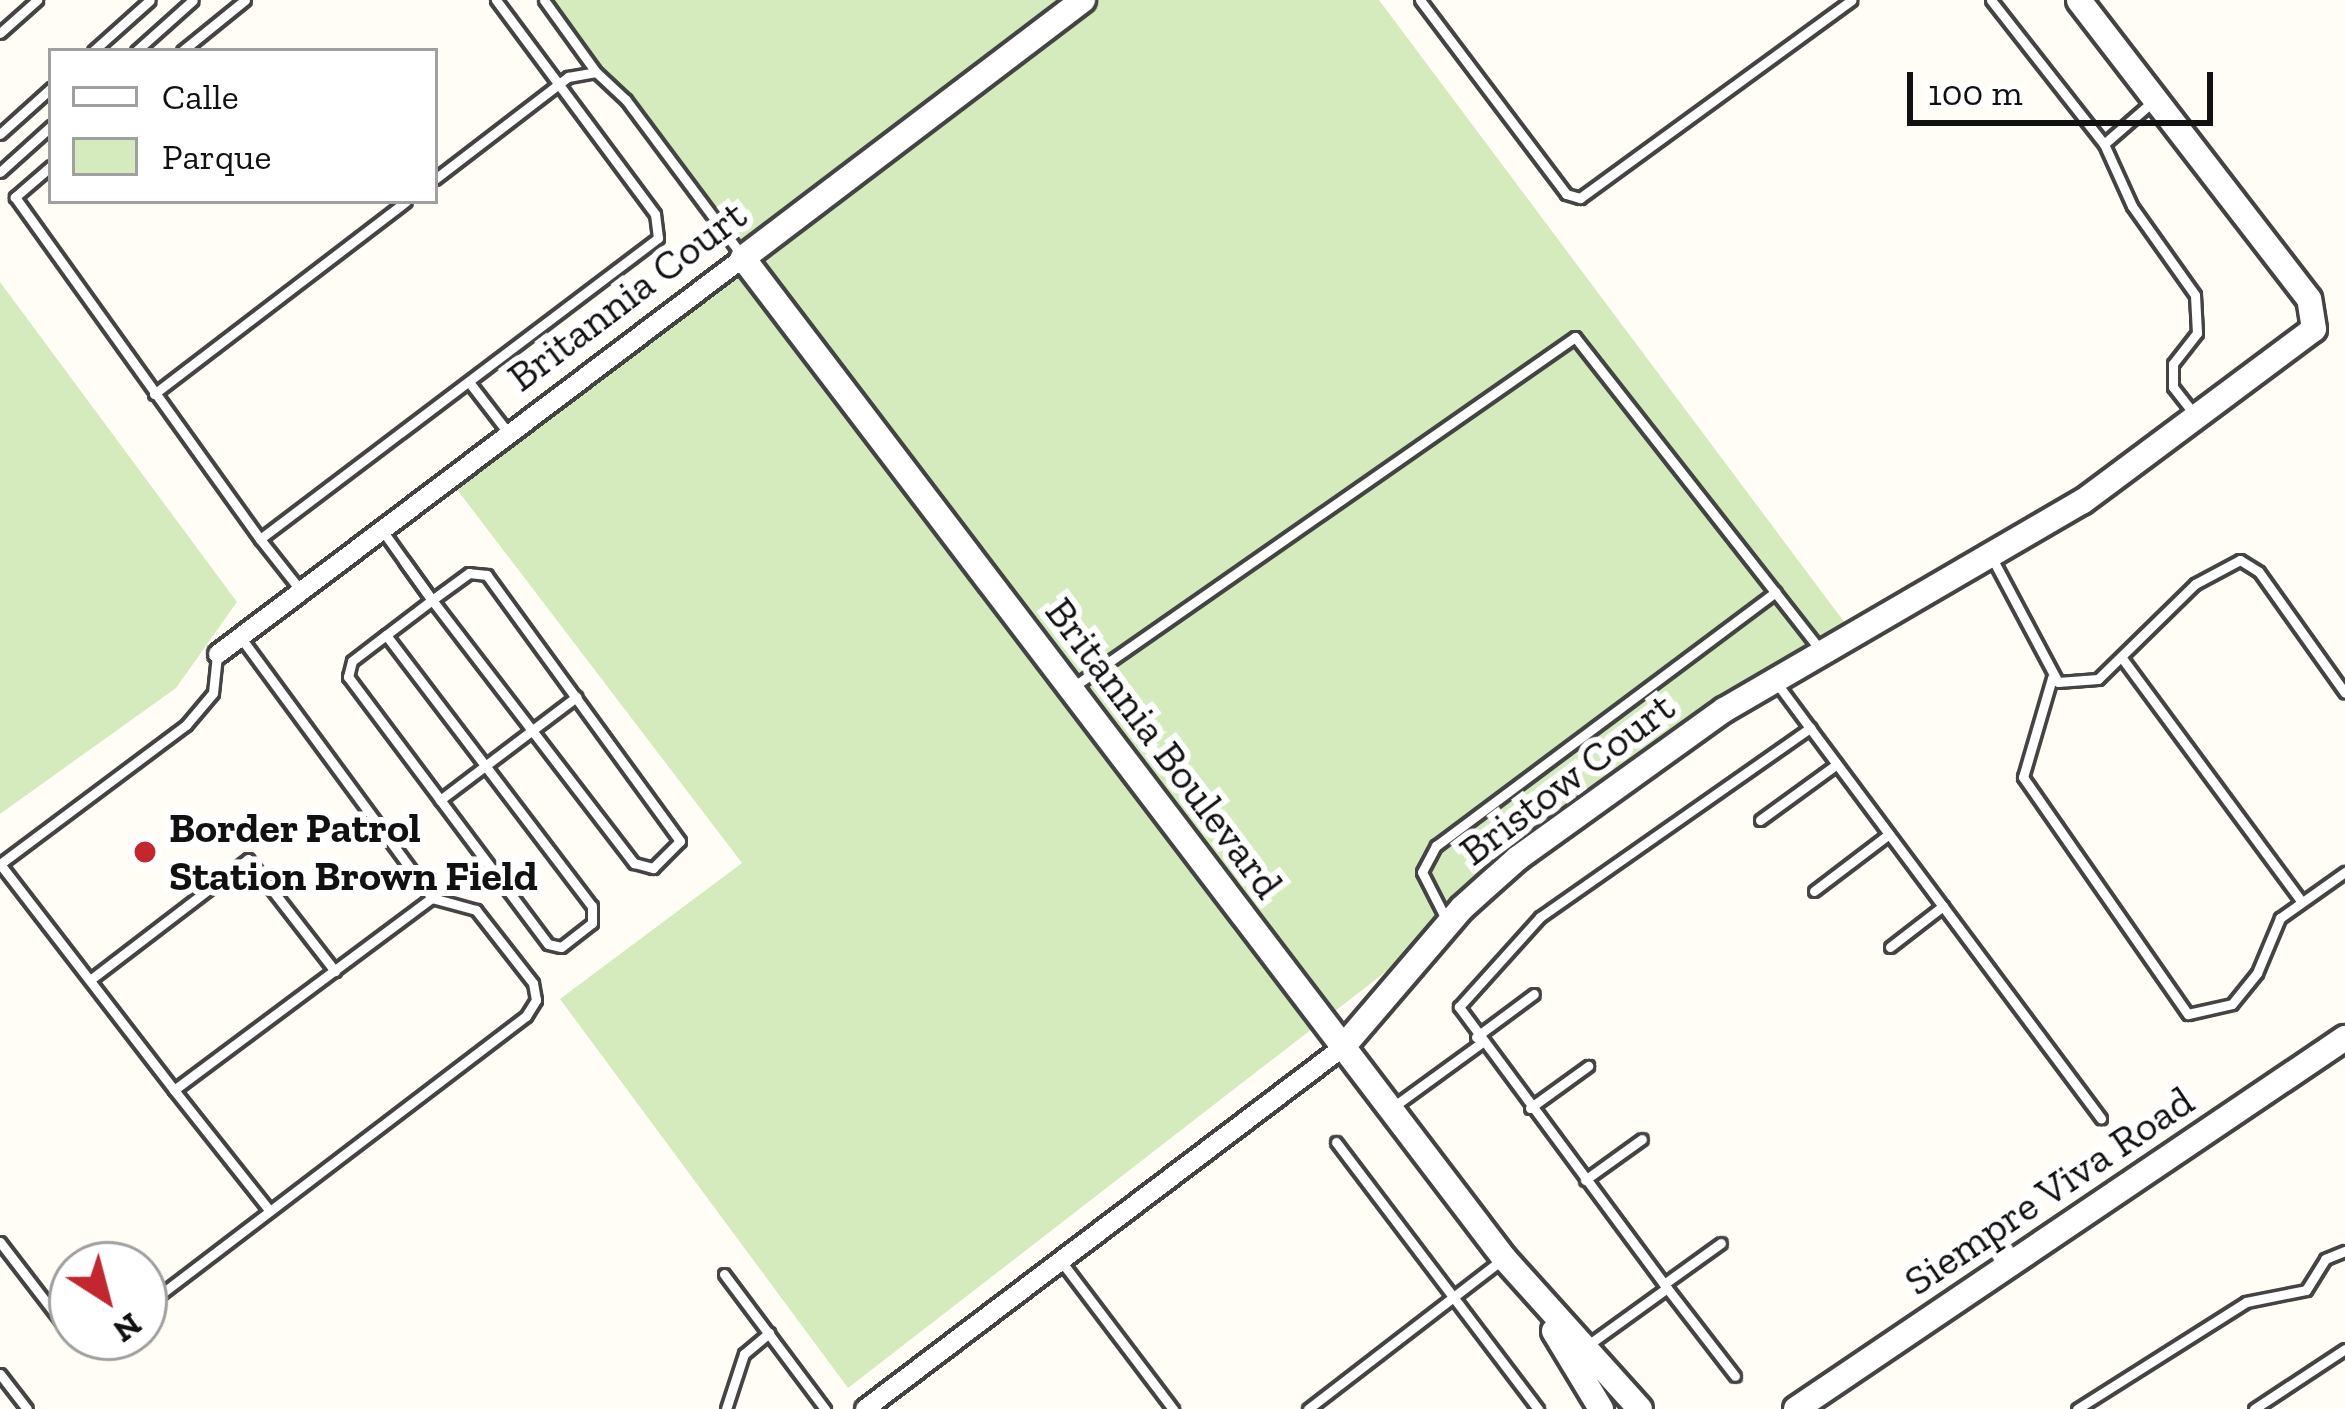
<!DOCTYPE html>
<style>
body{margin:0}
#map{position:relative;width:2345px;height:1409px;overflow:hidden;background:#fffdf5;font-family:"Zilla Slab",serif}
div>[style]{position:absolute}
.green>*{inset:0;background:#d5ebbd}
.roads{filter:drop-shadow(3px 0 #444) drop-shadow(-3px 0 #444) drop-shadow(0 3px #444) drop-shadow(0 -3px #444)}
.service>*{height:9px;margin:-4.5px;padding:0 4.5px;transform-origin:4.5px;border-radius:4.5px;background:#fff}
.minor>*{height:18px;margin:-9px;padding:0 9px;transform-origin:9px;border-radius:9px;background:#fff}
.tertiary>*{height:24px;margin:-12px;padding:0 12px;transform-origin:12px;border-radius:12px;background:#fff}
.dots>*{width:33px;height:33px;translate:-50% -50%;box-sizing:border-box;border:6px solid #fff;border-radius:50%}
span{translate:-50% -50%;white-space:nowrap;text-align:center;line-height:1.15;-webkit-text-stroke:12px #fff;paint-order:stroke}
.street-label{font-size:42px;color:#111}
.poi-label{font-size:42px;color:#111;font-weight:700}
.left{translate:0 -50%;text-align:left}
.legend{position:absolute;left:48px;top:48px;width:390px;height:156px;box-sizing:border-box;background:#fff;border:3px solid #a0a0a0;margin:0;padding:15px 21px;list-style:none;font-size:36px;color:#111}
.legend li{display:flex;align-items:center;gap:24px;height:60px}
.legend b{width:60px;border:3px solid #a0a0a0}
.north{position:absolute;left:48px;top:1241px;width:120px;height:120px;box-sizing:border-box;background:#fff;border:3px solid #a0a0a0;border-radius:50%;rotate:144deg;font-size:33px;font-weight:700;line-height:48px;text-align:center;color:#111}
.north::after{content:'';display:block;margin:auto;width:42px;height:54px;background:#c4262e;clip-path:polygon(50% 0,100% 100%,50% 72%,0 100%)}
.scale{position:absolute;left:1907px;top:72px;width:306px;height:54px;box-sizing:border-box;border:6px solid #111;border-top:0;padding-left:15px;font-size:36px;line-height:42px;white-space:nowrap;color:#111;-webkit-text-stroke:9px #fff;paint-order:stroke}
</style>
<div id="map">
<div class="green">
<i style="clip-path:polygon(550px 0,1379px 0,1854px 635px,1724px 710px,848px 1388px,560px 999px,742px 863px,449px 479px,743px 258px)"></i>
<i style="clip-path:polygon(0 282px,237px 602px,176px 688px,0 814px)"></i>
</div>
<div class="roads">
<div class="service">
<i style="left:544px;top:0;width:89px;rotate:54.2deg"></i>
<i style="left:1420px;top:0;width:243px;rotate:53deg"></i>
<i style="left:1566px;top:194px;width:15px;rotate:16deg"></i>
<i style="left:1580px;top:198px;width:336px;rotate:-36.1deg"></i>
<i style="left:1991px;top:0;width:183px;rotate:51.9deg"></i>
<i style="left:0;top:33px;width:50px;rotate:-41.7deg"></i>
<i style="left:93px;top:51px;width:76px;rotate:-41.8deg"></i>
<i style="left:136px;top:51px;width:76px;rotate:-41.8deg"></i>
<i style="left:182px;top:51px;width:81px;rotate:-39deg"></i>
<i style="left:2151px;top:103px;width:62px;rotate:138.9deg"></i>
<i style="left:2104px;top:144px;width:68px;rotate:65.7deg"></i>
<i style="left:2132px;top:206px;width:109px;rotate:54.7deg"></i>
<i style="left:2195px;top:295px;width:38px;rotate:87deg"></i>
<i style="left:2197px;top:333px;width:39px;rotate:128deg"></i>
<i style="left:2173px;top:364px;width:23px;rotate:90deg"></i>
<i style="left:2173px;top:387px;width:33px;rotate:52deg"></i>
<i style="left:0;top:134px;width:69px;rotate:-42deg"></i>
<i style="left:51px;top:166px;width:48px;rotate:139.3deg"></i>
<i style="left:15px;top:197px;width:421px;rotate:54.4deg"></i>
<i style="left:260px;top:539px;width:499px;rotate:-37.1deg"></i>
<i style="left:658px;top:238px;width:24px;rotate:-97deg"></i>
<i style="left:655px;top:214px;width:267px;rotate:-126.6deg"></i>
<i style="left:0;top:172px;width:69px;rotate:-42deg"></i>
<i style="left:435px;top:179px;width:168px;rotate:-37.5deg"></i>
<i style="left:568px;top:77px;width:28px;rotate:-10deg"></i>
<i style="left:596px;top:72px;width:41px;rotate:43deg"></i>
<i style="left:626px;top:100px;width:196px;rotate:53.3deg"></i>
<i style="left:469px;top:382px;width:66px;rotate:52.4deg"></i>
<i style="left:154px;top:394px;width:317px;rotate:-37.4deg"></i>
<i style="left:382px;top:530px;width:86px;rotate:54.5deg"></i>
<i style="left:432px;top:600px;width:48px;rotate:-125.7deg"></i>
<i style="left:260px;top:539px;width:66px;rotate:51.7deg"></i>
<i style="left:1992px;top:558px;width:140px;rotate:62deg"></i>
<i style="left:2058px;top:682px;width:40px;rotate:-4.3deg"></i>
<i style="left:2098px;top:679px;width:136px;rotate:-44.4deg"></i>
<i style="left:2195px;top:584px;width:51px;rotate:-28.1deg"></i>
<i style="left:2240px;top:560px;width:22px;rotate:32deg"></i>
<i style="left:2259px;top:572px;width:148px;rotate:54.6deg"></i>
<i style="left:386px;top:635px;width:340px;rotate:52.8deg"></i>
<i style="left:592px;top:906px;width:17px;rotate:90deg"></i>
<i style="left:592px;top:923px;width:39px;rotate:142deg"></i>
<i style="left:561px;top:947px;width:13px;rotate:-167deg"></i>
<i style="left:548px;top:944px;width:334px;rotate:-126.8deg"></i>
<i style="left:348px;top:677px;width:16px;rotate:-76deg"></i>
<i style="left:352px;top:661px;width:43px;rotate:-37.4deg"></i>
<i style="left:386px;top:635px;width:58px;rotate:-37.3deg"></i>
<i style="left:432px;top:600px;width:332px;rotate:52.5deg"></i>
<i style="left:634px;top:863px;width:20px;rotate:15deg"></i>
<i style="left:653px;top:868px;width:38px;rotate:-45deg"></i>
<i style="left:680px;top:841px;width:329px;rotate:-126deg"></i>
<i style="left:487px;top:575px;width:18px;rotate:-174deg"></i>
<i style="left:469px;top:573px;width:46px;rotate:143.9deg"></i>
<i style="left:217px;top:655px;width:38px;rotate:96deg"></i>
<i style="left:213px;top:693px;width:42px;rotate:130.2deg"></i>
<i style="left:186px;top:725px;width:232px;rotate:143.2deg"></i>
<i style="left:0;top:864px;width:285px;rotate:52.4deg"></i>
<i style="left:174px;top:1090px;width:322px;rotate:-36.7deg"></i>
<i style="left:432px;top:898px;width:324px;rotate:-126.3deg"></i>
<i style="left:2122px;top:658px;width:300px;rotate:53.6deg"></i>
<i style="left:2052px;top:678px;width:103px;rotate:106.3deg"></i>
<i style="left:2023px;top:777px;width:289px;rotate:55.2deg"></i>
<i style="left:2188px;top:1014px;width:45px;rotate:-12.8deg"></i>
<i style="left:2232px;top:1004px;width:40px;rotate:-51deg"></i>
<i style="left:2257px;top:973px;width:60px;rotate:-67.3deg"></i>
<i style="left:2280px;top:918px;width:80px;rotate:-35.3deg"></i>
<i style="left:1073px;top:687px;width:612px;rotate:-34.88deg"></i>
<i style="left:1575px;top:337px;width:397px;rotate:51.9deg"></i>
<i style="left:1810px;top:728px;width:487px;rotate:53.3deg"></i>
<i style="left:440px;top:800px;width:171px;rotate:-37.1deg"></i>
<i style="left:1760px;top:820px;width:95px;rotate:-36deg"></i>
<i style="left:1814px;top:891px;width:94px;rotate:-37.2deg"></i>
<i style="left:1448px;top:923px;width:57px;rotate:-117deg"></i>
<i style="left:1422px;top:872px;width:30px;rotate:-62deg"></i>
<i style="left:1436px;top:846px;width:424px;rotate:-36.8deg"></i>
<i style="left:1890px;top:947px;width:67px;rotate:-37.7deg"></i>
<i style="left:90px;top:980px;width:199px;rotate:-37.4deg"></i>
<i style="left:248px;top:859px;width:142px;rotate:52.2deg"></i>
<i style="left:1476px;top:1037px;width:72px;rotate:-36.6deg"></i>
<i style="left:174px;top:1090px;width:154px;rotate:51.6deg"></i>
<i style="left:1393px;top:1107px;width:109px;rotate:-36deg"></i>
<i style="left:1530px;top:1108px;width:72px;rotate:-35.9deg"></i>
<i style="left:1336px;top:1142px;width:335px;rotate:52.9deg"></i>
<i style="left:1585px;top:1180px;width:70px;rotate:-35.7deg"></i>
<i style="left:0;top:1242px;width:118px;rotate:52.5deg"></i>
<i style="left:1061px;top:1261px;width:186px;rotate:52.9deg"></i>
<i style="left:724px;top:1274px;width:169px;rotate:53.2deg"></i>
<i style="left:1664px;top:1284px;width:70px;rotate:-35.7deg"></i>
<i style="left:1667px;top:1288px;width:350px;rotate:-126.5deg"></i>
<i style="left:1459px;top:1007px;width:121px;rotate:-48deg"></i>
<i style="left:1540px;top:917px;width:330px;rotate:-35deg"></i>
<i style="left:1810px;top:728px;width:57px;rotate:-126.5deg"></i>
<i style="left:144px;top:1307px;width:480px;rotate:-37.3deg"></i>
<i style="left:526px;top:1016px;width:19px;rotate:-58deg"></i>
<i style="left:536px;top:1000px;width:17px;rotate:-100deg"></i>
<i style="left:533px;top:983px;width:93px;rotate:-128deg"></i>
<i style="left:476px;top:910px;width:46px;rotate:-164.7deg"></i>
<i style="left:73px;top:1337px;width:24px;rotate:17deg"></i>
<i style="left:96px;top:1344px;width:11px;rotate:-38deg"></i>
<i style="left:1588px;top:1345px;width:97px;rotate:-35.8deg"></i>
<i style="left:1667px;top:1288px;width:111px;rotate:52.3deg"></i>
<i style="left:0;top:1374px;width:44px;rotate:52.4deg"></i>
<i style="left:726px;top:1409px;width:58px;rotate:-71.9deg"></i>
<i style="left:744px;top:1354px;width:33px;rotate:-40deg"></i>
<i style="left:1308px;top:1409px;width:246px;rotate:-37.6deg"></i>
<i style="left:2077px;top:1409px;width:200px;rotate:-32.3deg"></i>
<i style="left:2246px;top:1302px;width:61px;rotate:-11.3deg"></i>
<i style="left:2306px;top:1290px;width:36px;rotate:-58deg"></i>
<i style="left:2325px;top:1259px;width:22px;rotate:-22deg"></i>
<i style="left:2254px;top:1409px;width:109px;rotate:-33.4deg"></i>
</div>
<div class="minor">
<i style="left:218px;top:654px;width:658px;rotate:-37.03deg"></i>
<i style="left:865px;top:1409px;width:598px;rotate:-37.12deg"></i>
</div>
<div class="tertiary">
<i style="left:1083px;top:0;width:427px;rotate:142.8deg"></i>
<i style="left:743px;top:258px;width:1257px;rotate:52.73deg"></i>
<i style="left:1504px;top:1258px;width:203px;rotate:48deg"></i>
<i style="left:1342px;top:1048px;width:184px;rotate:-49.4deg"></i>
<i style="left:1462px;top:908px;width:75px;rotate:-41.8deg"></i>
<i style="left:1518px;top:858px;width:254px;rotate:-35.7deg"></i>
<i style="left:1724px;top:710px;width:414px;rotate:-30.2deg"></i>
<i style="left:2082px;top:502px;width:289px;rotate:-36.7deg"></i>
<i style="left:2314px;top:329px;width:30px;rotate:-99deg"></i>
<i style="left:2309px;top:299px;width:377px;rotate:-127.6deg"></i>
<i style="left:1554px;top:1331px;width:91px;rotate:58.9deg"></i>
<i style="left:1796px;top:1409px;width:663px;rotate:-34.05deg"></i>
</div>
</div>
<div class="dots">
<i style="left:145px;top:852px;background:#c4262e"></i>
</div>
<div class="street-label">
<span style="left:627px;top:296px;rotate:-37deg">Britannia Court</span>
<span style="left:1164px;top:748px;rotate:53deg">Britannia Boulevard</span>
<span style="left:1567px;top:779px;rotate:-37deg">Bristow Court</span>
<span style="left:2049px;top:1191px;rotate:-34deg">Siempre Viva Road</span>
</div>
<div class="poi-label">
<span class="left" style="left:169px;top:852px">Border Patrol<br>Station Brown Field</span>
</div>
<ul class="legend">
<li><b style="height:15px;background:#fff"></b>Calle</li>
<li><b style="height:33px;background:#d5ebbd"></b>Parque</li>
</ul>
<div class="north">N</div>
<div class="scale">100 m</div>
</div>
